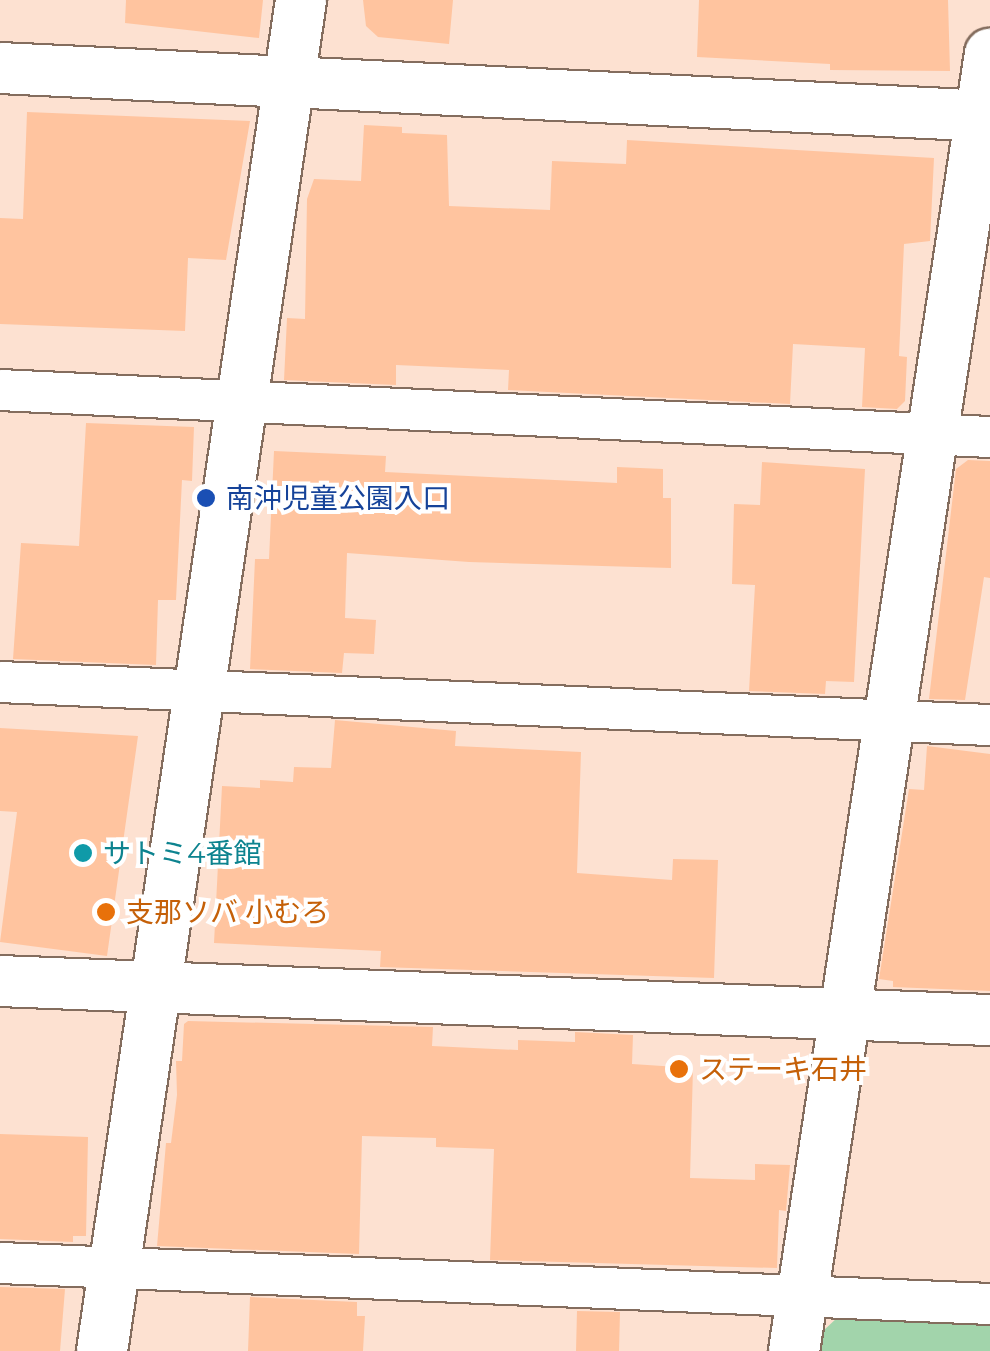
<!DOCTYPE html>
<meta charset="utf-8">
<style>
body{margin:0}
#map{position:relative;width:990px;height:1351px;overflow:hidden;background:#fde1d1;font-family:Montserrat,"Noto Sans JP",sans-serif}
div>[style]{position:absolute}
.green>*{inset:0;background:#a2d4ab}
.building>*{inset:0;background:#ffc49f}
.roads{filter:drop-shadow(2px 0 #846d5e) drop-shadow(-2px 0 #846d5e) drop-shadow(0 2px #846d5e) drop-shadow(0 -2px #846d5e)}
.minor>*{height:40px;margin:-20px;padding:0 20px;transform-origin:20px;border-radius:20px;background:#fff}
.tertiary>*{height:50px;margin:-25px;padding:0 25px;transform-origin:25px;border-radius:25px;background:#fff}
.dots>*{width:28px;height:28px;translate:-50% -50%;box-sizing:border-box;border:5px solid #fff;border-radius:50%}
span{translate:-50% -50%;white-space:nowrap;text-align:center;line-height:1.15;-webkit-text-stroke:8px #fff;paint-order:stroke}
.transit-label{font-size:28px;color:#164399}
.left{translate:0 -50%;text-align:left}
.culture-label{font-size:28px;color:#0d838f}
.food-label{font-size:28px;color:#c56008}
</style>
<div id="map">
<div class="green">
<i style="clip-path:polygon(838px 1317px,990px 1323px,990px 1351px,820px 1351px,823px 1331px)"></i>
</div>
<div class="building">
<i style="clip-path:polygon(126px 0,263px 0,259px 38px,125px 23px)"></i>
<i style="clip-path:polygon(363px 0,453px 0,449px 44px,378px 37px,366px 26px)"></i>
<i style="clip-path:polygon(699px 0,948px 0,950px 71px,830px 70px,830px 64px,697px 57px)"></i>
<i style="clip-path:polygon(27px 112px,250px 121px,226px 260px,188px 258px,185px 331px,0 324px,0 218px,23px 219px)"></i>
<i style="clip-path:polygon(364px 125px,402px 127px,402px 133px,447px 135px,449px 206px,550px 210px,552px 161px,626px 164px,627px 140px,934px 158px,930px 241px,904px 244px,899px 356px,907px 357px,905px 401px,897px 409px,862px 407px,865px 348px,793px 344px,790px 404px,508px 390px,509px 370px,396px 365px,396px 385px,284px 380px,287px 318px,305px 319px,307px 199px,314px 179px,361px 181px)"></i>
<i style="clip-path:polygon(86px 423px,194px 427px,192px 481px,182px 480px,176px 600px,158px 600px,156px 665px,13px 659px,21px 543px,79px 546px)"></i>
<i style="clip-path:polygon(274px 451px,386px 456px,385px 472px,617px 483px,617px 467px,663px 469px,663px 498px,671px 498px,671px 568px,469px 562px,347px 553px,345px 618px,376px 620px,374px 654px,344px 653px,342px 673px,250px 669px,255px 559px,269px 559px)"></i>
<i style="clip-path:polygon(968px 460px,990px 461px,990px 578px,984px 577px,965px 700px,929px 699px,956px 469px)"></i>
<i style="clip-path:polygon(762px 462px,865px 469px,854px 682px,826px 681px,825px 694px,749px 691px,755px 585px,732px 584px,734px 504px,760px 505px)"></i>
<i style="clip-path:polygon(335px 720px,456px 731px,455px 746px,581px 752px,577px 873px,672px 880px,673px 859px,718px 860px,714px 978px,380px 967px,381px 951px,214px 943px,222px 786px,260px 788px,260px 780px,293px 782px,294px 767px,331px 768px)"></i>
<i style="clip-path:polygon(0 728px,138px 736px,107px 956px,0 942px,17px 812px,0 811px)"></i>
<i style="clip-path:polygon(927px 746px,990px 754px,990px 991px,893px 987px,893px 981px,879px 979px,909px 789px,924px 790px)"></i>
<i style="clip-path:polygon(188px 1021px,433px 1027px,432px 1046px,518px 1050px,518px 1040px,575px 1042px,575px 1032px,633px 1035px,632px 1064px,693px 1068px,690px 1178px,755px 1180px,755px 1164px,790px 1165px,786px 1211px,779px 1210px,777px 1268px,490px 1260px,494px 1149px,436px 1147px,436px 1138px,362px 1136px,359px 1254px,157px 1246px,166px 1143px,171px 1143px,177px 1095px,176px 1061px,182px 1061px,184px 1024px)"></i>
<i style="clip-path:polygon(0 1134px,88px 1137px,86px 1236px,73px 1236px,73px 1242px,0 1239px)"></i>
<i style="clip-path:polygon(0 1287px,65px 1289px,60px 1351px,0 1351px)"></i>
<i style="clip-path:polygon(250px 1297px,357px 1302px,357px 1316px,365px 1316px,363px 1351px,248px 1351px)"></i>
<i style="clip-path:polygon(577px 1311px,620px 1312px,619px 1351px,576px 1351px)"></i>
</div>
<div class="roads">
<div class="minor">
<i style="left:0;top:390px;width:991px;rotate:2.72deg"></i>
<i style="left:0;top:682px;width:991px;rotate:2.49deg"></i>
<i style="left:0;top:1263px;width:991px;rotate:2.37deg"></i>
</div>
<div class="tertiary">
<i style="left:0;top:68px;width:991px;rotate:2.78deg"></i>
<i style="left:0;top:981px;width:991px;rotate:2.26deg"></i>
<i style="left:102px;top:1351px;width:1366px;rotate:-81.62deg"></i>
<i style="left:794px;top:1351px;width:1312px;rotate:-81.41deg"></i>
</div>
</div>
<div class="dots">
<i style="left:206px;top:498px;background:#1a4fb4"></i>
<i style="left:83px;top:853px;background:#0f9aa8"></i>
<i style="left:106px;top:912px;background:#e8710a"></i>
<i style="left:679px;top:1069px;background:#e8710a"></i>
</div>
<div class="transit-label">
<span class="left" style="left:226px;top:498px">南沖児童公園入口</span>
</div>
<div class="culture-label">
<span class="left" style="left:103px;top:853px">サトミ4番館</span>
</div>
<div class="food-label">
<span class="left" style="left:126px;top:912px">支那ソバ 小むろ</span>
<span class="left" style="left:699px;top:1069px">ステーキ石井</span>
</div>
</div>
